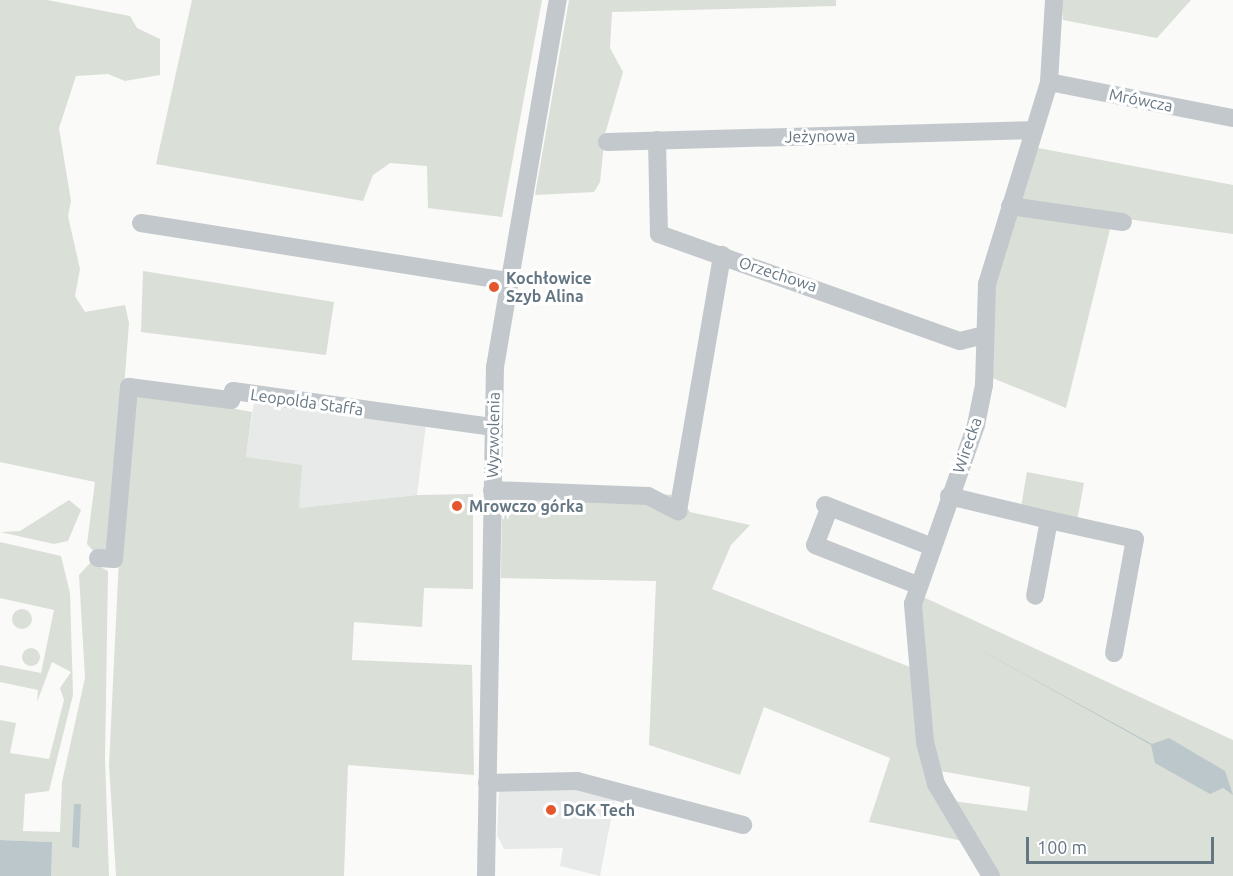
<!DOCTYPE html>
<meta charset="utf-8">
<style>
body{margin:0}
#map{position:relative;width:1233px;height:876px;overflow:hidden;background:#fafaf8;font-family:Ubuntu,sans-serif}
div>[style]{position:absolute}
.built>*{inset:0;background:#e8e9e9}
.green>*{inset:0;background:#dadfd7}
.round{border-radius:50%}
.water>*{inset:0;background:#bbc7cb}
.minor>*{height:18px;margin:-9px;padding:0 9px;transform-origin:9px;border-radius:9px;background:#c3c8cc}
.dots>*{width:16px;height:16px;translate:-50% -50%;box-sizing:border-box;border:3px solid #fff;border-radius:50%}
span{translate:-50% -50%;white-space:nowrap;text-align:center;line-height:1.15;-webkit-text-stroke:6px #fff;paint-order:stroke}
.street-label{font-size:16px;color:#657683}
.poi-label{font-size:16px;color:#657683;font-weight:700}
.left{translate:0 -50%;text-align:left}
.scale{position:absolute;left:1026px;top:837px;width:188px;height:27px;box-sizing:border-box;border:3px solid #657683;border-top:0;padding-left:8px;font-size:18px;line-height:21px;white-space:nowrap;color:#657683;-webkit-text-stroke:4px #fff;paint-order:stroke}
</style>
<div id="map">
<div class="built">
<i style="clip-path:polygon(254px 402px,426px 425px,417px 495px,299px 508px,246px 457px)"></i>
<i style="clip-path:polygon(564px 786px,615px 798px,600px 876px,560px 866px,563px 848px,504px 849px,497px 835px,499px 788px)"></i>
</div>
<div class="green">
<i style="clip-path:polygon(0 0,47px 0,130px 16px,137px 28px,160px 39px,160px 75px,125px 81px,108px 74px,76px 76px,59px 128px,71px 201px,68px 216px,80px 269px,75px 296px,85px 312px,125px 305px,129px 323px,112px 545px,105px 552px,94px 552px,87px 544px,95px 482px,0 462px)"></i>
<i style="clip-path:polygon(192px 0,542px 0,502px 217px,428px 208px,427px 166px,390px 163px,373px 175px,363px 201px,156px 164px)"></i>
<i style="clip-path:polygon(569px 0,836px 0,836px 6px,612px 12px,610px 48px,623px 72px,605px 134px,600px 182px,594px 192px,535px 195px)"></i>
<i style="clip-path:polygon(1061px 0,1191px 0,1157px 38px,1063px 20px)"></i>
<i style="clip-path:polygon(1033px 147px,1233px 185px,1233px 234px,1113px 217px,1066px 408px,990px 377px,990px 296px)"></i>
<i style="clip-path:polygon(143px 271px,334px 302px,326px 355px,141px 332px)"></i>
<i style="clip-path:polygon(157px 395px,252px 412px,246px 457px,302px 465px,299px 508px,417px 495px,473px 494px,473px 589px,424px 588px,422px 627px,354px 622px,352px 660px,472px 665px,474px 775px,348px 765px,344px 876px,116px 876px,109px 765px,120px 538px,133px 396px)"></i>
<i style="clip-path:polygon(1027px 472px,1084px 483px,1077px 521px,1021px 507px)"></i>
<i style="clip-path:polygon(502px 488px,678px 495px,690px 512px,750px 525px,731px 545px,712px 589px,915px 669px,916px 699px,963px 841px,869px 822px,890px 758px,764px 707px,740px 775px,649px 745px,656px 581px,501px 578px)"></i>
<i style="clip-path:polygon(69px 500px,81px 510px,68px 541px,54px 544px,0 532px,20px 531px)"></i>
<i style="clip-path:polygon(0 542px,61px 556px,70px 593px,73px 695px,49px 791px,25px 794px,23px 831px,60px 832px,62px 782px,85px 678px,79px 575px,91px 562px,108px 571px,105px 759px,109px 876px,51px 876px,51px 842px,0 840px,0 720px,16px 723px,10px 753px,49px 759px,64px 700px,60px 688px,71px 672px,52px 662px,37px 702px,38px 690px,0 682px,0 665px,41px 673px,54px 610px,0 598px)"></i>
<i style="clip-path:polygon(921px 596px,1233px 740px,1233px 876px,996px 876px,953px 801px,1027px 811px,1030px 787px,940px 771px,931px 741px)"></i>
<i class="round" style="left:12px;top:609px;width:20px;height:20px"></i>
<i class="round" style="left:22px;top:648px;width:18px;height:18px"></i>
</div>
<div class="water">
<i style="clip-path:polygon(975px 647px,1152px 744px,1169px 738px,1225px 771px,1233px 795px,1223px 788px,1210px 794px,1155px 763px,1151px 745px)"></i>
<i style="clip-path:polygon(74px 804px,81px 804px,79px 848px,72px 847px)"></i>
<i style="clip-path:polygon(0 840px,52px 842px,51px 876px,0 876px)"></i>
</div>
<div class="minor">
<i style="left:1049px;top:82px;width:187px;rotate:11.1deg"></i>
<i style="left:657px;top:140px;width:94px;rotate:88.8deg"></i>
<i style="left:659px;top:234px;width:319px;rotate:19.6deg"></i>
<i style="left:960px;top:341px;width:25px;rotate:-14deg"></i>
<i style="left:607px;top:142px;width:425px;rotate:-1.6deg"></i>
<i style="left:1010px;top:206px;width:114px;rotate:8.1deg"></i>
<i style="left:141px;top:223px;width:372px;rotate:9deg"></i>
<i style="left:492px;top:490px;width:156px;rotate:2.2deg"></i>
<i style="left:648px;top:496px;width:34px;rotate:27deg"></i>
<i style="left:678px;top:511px;width:260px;rotate:-80.2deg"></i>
<i style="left:949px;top:496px;width:103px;rotate:13.5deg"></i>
<i style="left:1049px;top:520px;width:77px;rotate:100.4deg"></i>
<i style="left:825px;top:505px;width:113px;rotate:21.3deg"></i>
<i style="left:827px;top:514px;width:33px;rotate:111deg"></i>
<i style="left:815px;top:545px;width:110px;rotate:21.4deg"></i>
<i style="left:1049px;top:520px;width:88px;rotate:12.5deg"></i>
<i style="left:1135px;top:539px;width:116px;rotate:100.4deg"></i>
<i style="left:98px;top:558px;width:16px;rotate:4deg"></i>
<i style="left:114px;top:559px;width:173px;rotate:-85deg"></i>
<i style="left:129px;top:387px;width:103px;rotate:7.3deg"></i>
<i style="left:231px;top:400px;width:9px;rotate:-77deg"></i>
<i style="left:233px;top:391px;width:261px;rotate:7.9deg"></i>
<i style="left:487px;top:783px;width:90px;rotate:-1.3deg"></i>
<i style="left:577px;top:781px;width:172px;rotate:14.8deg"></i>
<i style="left:486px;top:876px;width:509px;rotate:-88.99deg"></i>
<i style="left:495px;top:367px;width:372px;rotate:-80.3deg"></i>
<i style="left:991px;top:876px;width:107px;rotate:-120.9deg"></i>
<i style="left:936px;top:784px;width:43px;rotate:-104.7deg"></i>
<i style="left:925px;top:742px;width:139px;rotate:-95deg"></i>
<i style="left:913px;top:604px;width:190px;rotate:-70.6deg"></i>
<i style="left:976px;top:425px;width:41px;rotate:-78.7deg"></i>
<i style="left:984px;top:385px;width:101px;rotate:-88.3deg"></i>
<i style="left:987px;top:284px;width:211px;rotate:-72.9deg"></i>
<i style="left:1049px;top:82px;width:82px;rotate:-86.5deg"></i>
</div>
<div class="dots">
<i style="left:494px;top:287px;background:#e4572e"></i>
<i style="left:457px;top:506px;background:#e4572e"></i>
<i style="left:551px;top:810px;background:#e4572e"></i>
</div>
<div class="street-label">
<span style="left:1141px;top:100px;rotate:11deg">Mrówcza</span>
<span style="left:820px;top:136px;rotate:-1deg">Jeżynowa</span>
<span style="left:778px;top:274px;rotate:18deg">Orzechowa</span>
<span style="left:307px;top:402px;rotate:8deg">Leopolda Staffa</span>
<span style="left:493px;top:435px;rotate:-89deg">Wyzwolenia</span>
<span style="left:967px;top:445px;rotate:-71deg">Wirecka</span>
</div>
<div class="poi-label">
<span class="left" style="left:506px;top:287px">Kochłowice<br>Szyb Alina</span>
<span class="left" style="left:469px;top:506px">Mrowczo górka</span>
<span class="left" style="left:563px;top:810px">DGK Tech</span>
</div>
<div class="scale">100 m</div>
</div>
